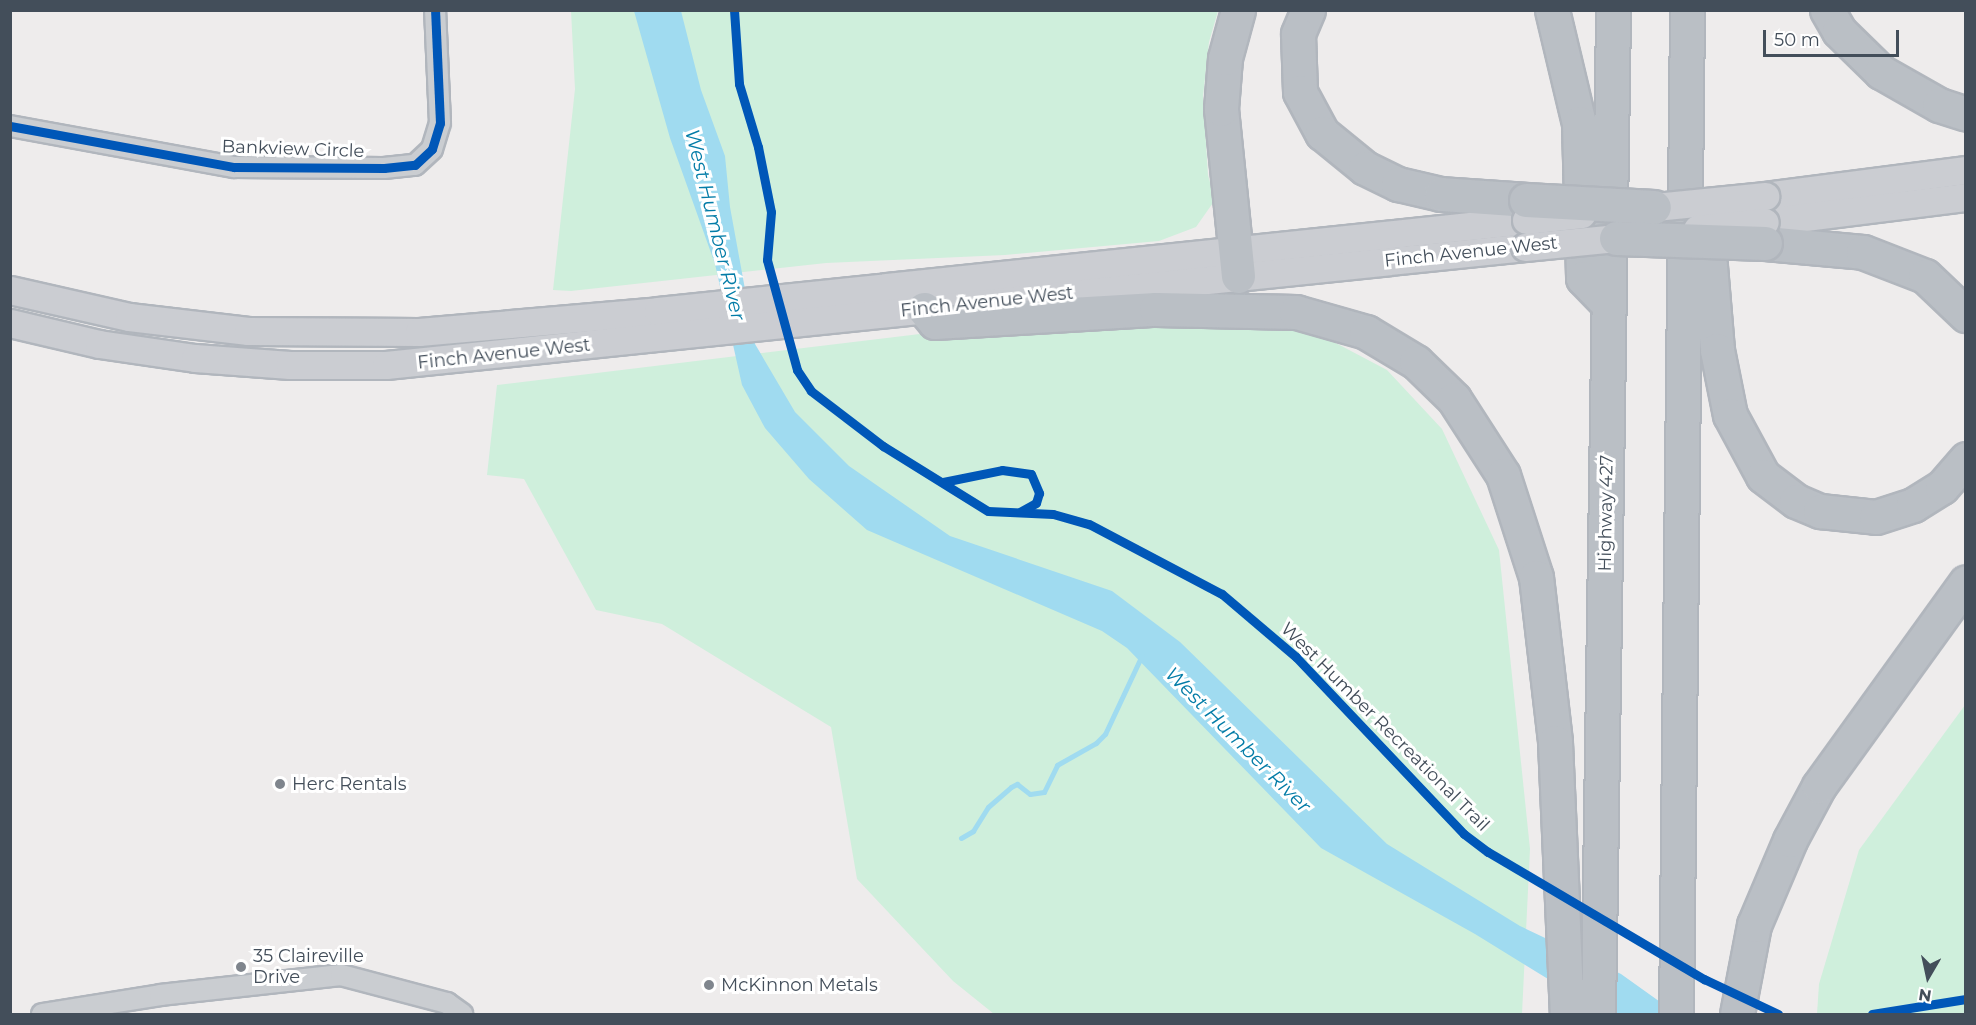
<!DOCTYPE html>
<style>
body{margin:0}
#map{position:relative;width:1976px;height:1025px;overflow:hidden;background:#eeecec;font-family:Montserrat,sans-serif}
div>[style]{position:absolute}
.green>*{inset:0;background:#cfefdc}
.water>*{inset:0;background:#a0dbf0}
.stream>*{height:5px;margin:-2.5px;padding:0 2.5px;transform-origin:2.5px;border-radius:2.5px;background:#a0dbf0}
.roads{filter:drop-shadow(2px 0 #b1b6bd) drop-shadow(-2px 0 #b1b6bd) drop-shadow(0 2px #b1b6bd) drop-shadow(0 -2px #b1b6bd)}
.street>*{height:20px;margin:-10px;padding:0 10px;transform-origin:10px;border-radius:10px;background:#cacdd1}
.secondary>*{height:27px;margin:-13.5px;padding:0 13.5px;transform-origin:13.5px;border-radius:13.5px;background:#cbcdd2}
.highway>*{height:33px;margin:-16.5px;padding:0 16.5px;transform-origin:16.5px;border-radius:16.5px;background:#babfc5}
.bridges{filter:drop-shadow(2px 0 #b1b6bd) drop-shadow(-2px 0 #b1b6bd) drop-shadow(0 2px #b1b6bd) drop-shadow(0 -2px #b1b6bd)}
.secondary-bridge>*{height:27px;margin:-13.5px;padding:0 13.5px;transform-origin:13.5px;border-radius:13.5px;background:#cbcdd2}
.highway-bridge>*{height:33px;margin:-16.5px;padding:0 16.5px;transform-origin:16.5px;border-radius:16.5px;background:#babfc5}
.cycleway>*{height:9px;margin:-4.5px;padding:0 4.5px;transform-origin:4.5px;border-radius:4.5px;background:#0057b8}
.dots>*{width:16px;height:16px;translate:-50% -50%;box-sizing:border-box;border:3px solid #fff;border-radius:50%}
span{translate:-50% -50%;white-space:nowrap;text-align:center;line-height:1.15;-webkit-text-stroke:6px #fff;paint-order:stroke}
.street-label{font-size:18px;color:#434e5a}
.poi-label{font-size:18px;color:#434e5a}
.left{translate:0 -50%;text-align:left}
.water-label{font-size:20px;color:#037ca7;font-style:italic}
.frame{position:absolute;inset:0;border:12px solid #434e5a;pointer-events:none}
.north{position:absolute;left:1898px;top:947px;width:60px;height:60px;-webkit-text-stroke:4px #fff;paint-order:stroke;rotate:189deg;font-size:16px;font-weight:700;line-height:24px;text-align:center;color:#434e5a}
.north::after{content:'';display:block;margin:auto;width:21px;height:27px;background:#434e5a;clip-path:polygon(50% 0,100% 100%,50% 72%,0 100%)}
.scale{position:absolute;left:1763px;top:30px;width:136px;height:27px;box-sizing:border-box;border:3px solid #434e5a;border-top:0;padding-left:8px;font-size:18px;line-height:21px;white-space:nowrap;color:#434e5a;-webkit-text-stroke:4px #fff;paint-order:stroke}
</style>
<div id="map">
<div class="green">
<i style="clip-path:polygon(571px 11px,1218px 11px,1209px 42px,1203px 96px,1208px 175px,1215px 200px,1196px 227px,1159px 241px,1005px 255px,826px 263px,571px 291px,553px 290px,575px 89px)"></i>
<i style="clip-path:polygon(1155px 320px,1313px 331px,1387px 370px,1442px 429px,1499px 550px,1530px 849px,1522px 1014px,994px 1014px,953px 981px,857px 879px,831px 727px,662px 624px,596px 610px,524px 479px,487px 475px,497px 385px,1003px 324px)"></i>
<i style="clip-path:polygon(1965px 705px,1965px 1014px,1817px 1014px,1819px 984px,1859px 850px)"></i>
</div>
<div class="water">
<i style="clip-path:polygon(634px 11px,681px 11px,701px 90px,725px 156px,730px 207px,755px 344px,795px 412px,849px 466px,950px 536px,1112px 591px,1180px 642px,1387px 844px,1520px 926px,1621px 974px,1677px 1014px,1605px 1014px,1475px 934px,1321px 848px,1127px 648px,1102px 631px,867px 530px,809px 479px,765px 428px,742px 385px,715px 264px,670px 138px)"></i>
</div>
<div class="stream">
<i style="left:961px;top:838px;width:14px;rotate:-30deg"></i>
<i style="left:973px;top:831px;width:28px;rotate:-58deg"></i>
<i style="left:988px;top:807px;width:30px;rotate:-41deg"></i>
<i style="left:1011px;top:787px;width:7px;rotate:-27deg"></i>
<i style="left:1017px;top:784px;width:16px;rotate:38deg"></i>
<i style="left:1030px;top:794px;width:14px;rotate:-8deg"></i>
<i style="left:1044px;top:792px;width:30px;rotate:-64deg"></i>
<i style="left:1057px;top:765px;width:45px;rotate:-29.4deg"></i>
<i style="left:1096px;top:743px;width:13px;rotate:-45deg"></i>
<i style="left:1105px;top:734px;width:87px;rotate:-64.9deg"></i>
</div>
<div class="roads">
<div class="street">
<i style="left:10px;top:126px;width:228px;rotate:10.4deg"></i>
<i style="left:234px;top:167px;width:150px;rotate:0.4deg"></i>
<i style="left:384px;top:168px;width:31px;rotate:-6deg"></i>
<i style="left:415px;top:165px;width:23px;rotate:-43deg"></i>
<i style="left:432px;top:149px;width:27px;rotate:-73deg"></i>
<i style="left:440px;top:123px;width:113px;rotate:-92.5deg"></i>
<i style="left:42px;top:1014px;width:120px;rotate:-9.1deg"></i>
<i style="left:160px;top:995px;width:182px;rotate:-6.3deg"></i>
<i style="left:341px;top:975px;width:110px;rotate:14.8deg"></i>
<i style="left:447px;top:1003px;width:19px;rotate:36deg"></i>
</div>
<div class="secondary">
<i style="left:1765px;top:196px;width:203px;rotate:-7.4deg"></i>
<i style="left:1765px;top:222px;width:203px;rotate:-7.1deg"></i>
<i style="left:10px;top:290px;width:122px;rotate:12.8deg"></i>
<i style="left:129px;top:317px;width:120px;rotate:6.7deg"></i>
<i style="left:248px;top:331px;width:171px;rotate:0.3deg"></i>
<i style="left:419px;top:332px;width:240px;rotate:-5deg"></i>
<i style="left:658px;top:311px;width:873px;rotate:-5.98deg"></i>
<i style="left:10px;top:323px;width:91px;rotate:13.3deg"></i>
<i style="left:99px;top:344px;width:97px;rotate:8.3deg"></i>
<i style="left:195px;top:358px;width:95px;rotate:4.2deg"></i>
<i style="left:290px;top:365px;width:96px"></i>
<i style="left:386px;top:365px;width:1145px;rotate:-5.91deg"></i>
</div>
<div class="highway">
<i style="left:1308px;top:10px;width:26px;rotate:113deg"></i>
<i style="left:1298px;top:34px;width:58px;rotate:88deg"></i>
<i style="left:1300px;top:92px;width:47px;rotate:61.8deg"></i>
<i style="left:1322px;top:133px;width:55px;rotate:39.1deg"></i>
<i style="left:1365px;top:168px;width:37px;rotate:26deg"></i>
<i style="left:1398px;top:184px;width:44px;rotate:13.1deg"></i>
<i style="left:1441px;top:194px;width:85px;rotate:4deg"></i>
<i style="left:1552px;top:10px;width:116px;rotate:76.6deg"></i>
<i style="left:1579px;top:123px;width:155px;rotate:88.5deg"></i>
<i style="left:1583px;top:278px;width:37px;rotate:46deg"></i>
<i style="left:1827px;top:10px;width:24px;rotate:60deg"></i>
<i style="left:1839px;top:31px;width:59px;rotate:44.3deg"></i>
<i style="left:1881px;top:72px;width:67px;rotate:29.6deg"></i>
<i style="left:1939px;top:105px;width:28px;rotate:18deg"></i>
<i style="left:1701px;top:215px;width:52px;rotate:80deg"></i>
<i style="left:1710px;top:266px;width:84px;rotate:85.2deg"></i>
<i style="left:1717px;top:350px;width:66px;rotate:78.7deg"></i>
<i style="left:1730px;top:415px;width:69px;rotate:61.6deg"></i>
<i style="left:1763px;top:476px;width:41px;rotate:37.1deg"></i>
<i style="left:1796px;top:501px;width:26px;rotate:23deg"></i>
<i style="left:1820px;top:511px;width:56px;rotate:6.1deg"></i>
<i style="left:1876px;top:517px;width:39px;rotate:-18deg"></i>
<i style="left:1913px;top:505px;width:34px;rotate:-32deg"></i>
<i style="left:1942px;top:487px;width:37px;rotate:-49deg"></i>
<i style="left:1765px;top:243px;width:98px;rotate:5.2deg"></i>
<i style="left:1863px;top:252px;width:66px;rotate:21.2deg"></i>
<i style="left:1925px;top:276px;width:57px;rotate:43.6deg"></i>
<i style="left:1238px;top:276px;width:168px;rotate:-95.8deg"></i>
<i style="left:1221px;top:109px;width:51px;rotate:-85.5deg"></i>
<i style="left:1225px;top:58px;width:50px;rotate:-74.8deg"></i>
<i style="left:924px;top:309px;width:17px;rotate:50deg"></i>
<i style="left:935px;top:322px;width:221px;rotate:-3.4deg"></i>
<i style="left:1156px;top:309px;width:140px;rotate:1.2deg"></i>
<i style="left:1296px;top:312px;width:73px;rotate:15.9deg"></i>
<i style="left:1366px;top:332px;width:58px;rotate:31deg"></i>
<i style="left:1416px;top:362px;width:53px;rotate:44.2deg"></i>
<i style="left:1454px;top:399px;width:90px;rotate:57.2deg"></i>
<i style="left:1503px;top:475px;width:107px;rotate:72.1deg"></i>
<i style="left:1536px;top:577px;width:166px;rotate:83.4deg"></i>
<i style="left:1555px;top:742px;width:272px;rotate:87.5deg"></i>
<i style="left:1598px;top:1014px;width:1004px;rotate:-89.14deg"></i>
<i style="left:1676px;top:1014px;width:1004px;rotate:-89.37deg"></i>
<i style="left:1737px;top:1014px;width:91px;rotate:-79.2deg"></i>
<i style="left:1754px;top:925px;width:92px;rotate:-67deg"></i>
<i style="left:1790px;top:840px;width:61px;rotate:-61.8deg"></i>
<i style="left:1819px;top:786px;width:251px;rotate:-54.2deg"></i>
</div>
</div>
<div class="bridges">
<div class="secondary-bridge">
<i style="left:1635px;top:209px;width:131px;rotate:-5.7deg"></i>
<i style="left:1526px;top:220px;width:56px;rotate:-6.1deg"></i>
<i style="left:1697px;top:229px;width:68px;rotate:-5.9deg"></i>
<i style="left:1525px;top:247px;width:114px;rotate:-5.6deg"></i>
</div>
<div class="highway-bridge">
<i style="left:1526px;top:200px;width:128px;rotate:3.1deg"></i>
<i style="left:1616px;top:238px;width:149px;rotate:1.9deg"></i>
</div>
</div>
<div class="cycleway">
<i style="left:734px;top:10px;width:74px;rotate:86.1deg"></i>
<i style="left:739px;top:84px;width:66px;rotate:73.2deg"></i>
<i style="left:758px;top:147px;width:66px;rotate:78.7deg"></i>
<i style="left:771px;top:212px;width:48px;rotate:94.8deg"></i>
<i style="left:767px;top:260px;width:114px;rotate:74.7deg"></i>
<i style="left:797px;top:370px;width:25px;rotate:56deg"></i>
<i style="left:811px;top:391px;width:91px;rotate:37.4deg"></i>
<i style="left:883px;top:446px;width:123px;rotate:31.8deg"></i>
<i style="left:988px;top:511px;width:65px;rotate:2.6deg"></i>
<i style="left:1053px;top:514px;width:37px;rotate:16deg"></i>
<i style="left:1089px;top:524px;width:150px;rotate:27.8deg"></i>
<i style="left:1222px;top:594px;width:97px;rotate:40.4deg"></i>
<i style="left:1296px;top:657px;width:244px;rotate:46.5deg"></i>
<i style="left:1464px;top:834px;width:30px;rotate:37deg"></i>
<i style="left:1488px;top:852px;width:251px;rotate:30.5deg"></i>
<i style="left:1704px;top:979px;width:82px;rotate:25.3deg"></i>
<i style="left:10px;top:126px;width:228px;rotate:10.4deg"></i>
<i style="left:234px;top:167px;width:150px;rotate:0.4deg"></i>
<i style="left:384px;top:168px;width:31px;rotate:-6deg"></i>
<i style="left:415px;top:165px;width:23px;rotate:-43deg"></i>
<i style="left:432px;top:149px;width:27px;rotate:-73deg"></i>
<i style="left:440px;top:123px;width:113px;rotate:-92.5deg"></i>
<i style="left:943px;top:482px;width:60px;rotate:-11.5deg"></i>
<i style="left:1002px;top:470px;width:29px;rotate:8deg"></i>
<i style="left:1031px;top:474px;width:21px;rotate:67deg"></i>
<i style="left:1039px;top:493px;width:10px;rotate:107deg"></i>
<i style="left:1036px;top:503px;width:18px;rotate:151deg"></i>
<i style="left:1872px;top:1014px;width:95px;rotate:-9.1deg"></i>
</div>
<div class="dots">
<i style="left:280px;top:784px;background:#7f858d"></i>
<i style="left:241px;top:967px;background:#7f858d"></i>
<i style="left:709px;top:985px;background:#7f858d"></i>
</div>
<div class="street-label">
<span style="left:293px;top:149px;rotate:2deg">Bankview Circle</span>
<span style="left:1471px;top:252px;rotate:-6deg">Finch Avenue West</span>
<span style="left:987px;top:302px;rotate:-6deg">Finch Avenue West</span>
<span style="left:504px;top:354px;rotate:-6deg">Finch Avenue West</span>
<span style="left:1606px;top:513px;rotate:-89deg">Highway 427</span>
<span style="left:1385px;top:727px;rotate:45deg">West Humber Recreational Trail</span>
</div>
<div class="poi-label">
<span class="left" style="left:292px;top:784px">Herc Rentals</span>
<span class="left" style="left:253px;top:967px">35 Claireville<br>Drive</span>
<span class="left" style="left:721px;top:985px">McKinnon Metals</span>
</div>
<div class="water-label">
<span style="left:715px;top:225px;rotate:76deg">West Humber River</span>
<span style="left:1238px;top:740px;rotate:45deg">West Humber River</span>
</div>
<div class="frame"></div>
<div class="north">N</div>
<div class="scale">50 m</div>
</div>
